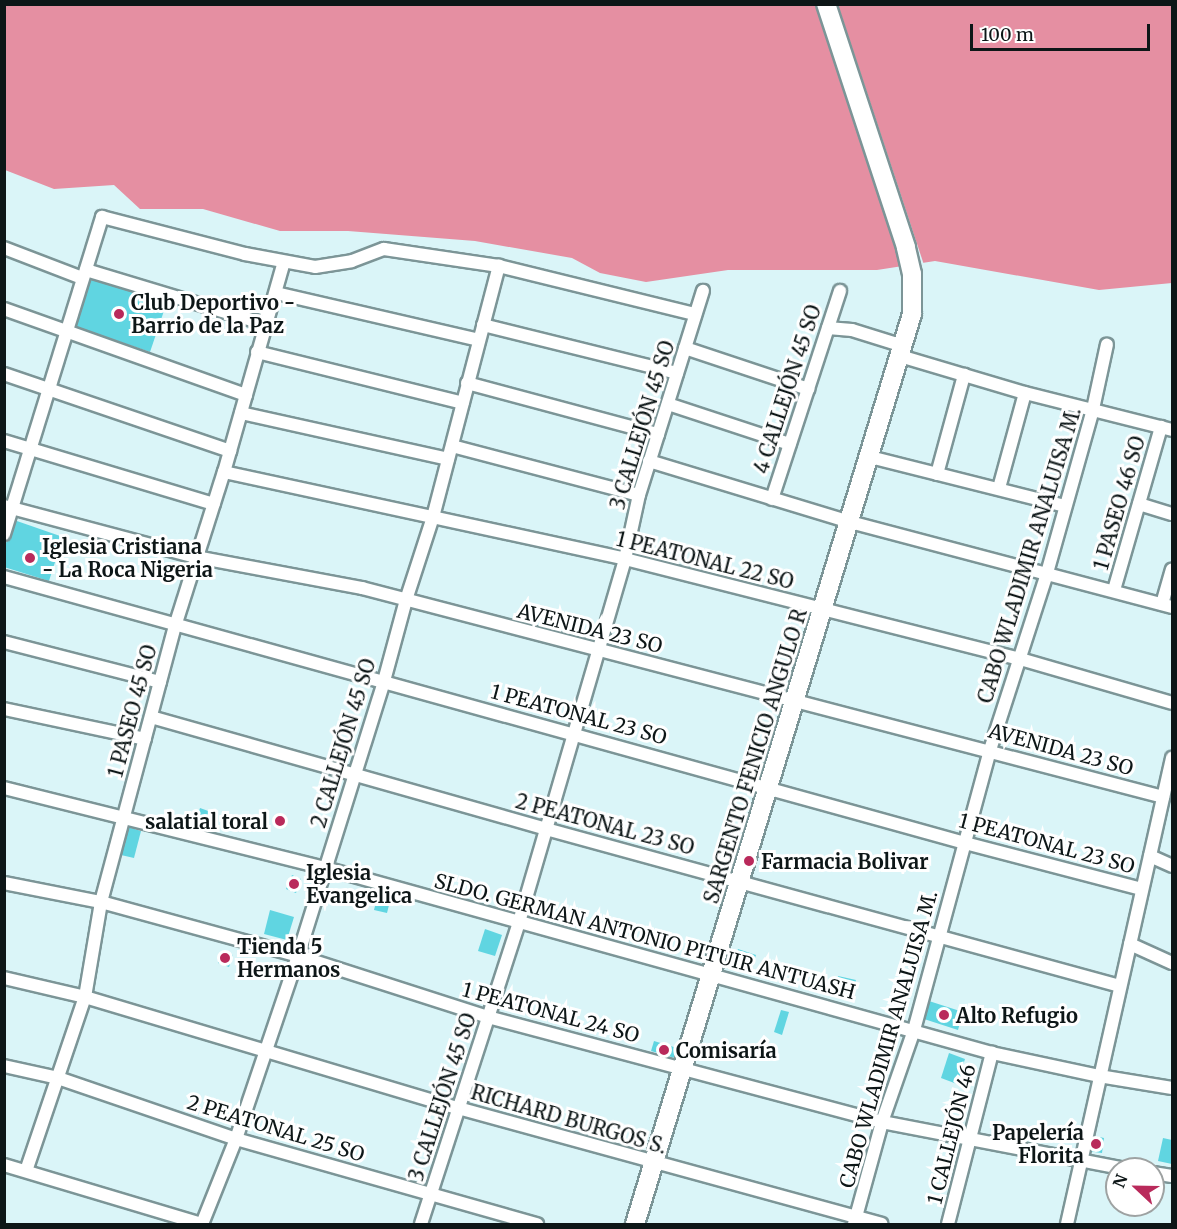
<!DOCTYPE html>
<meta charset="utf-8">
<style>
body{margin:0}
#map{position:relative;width:1177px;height:1229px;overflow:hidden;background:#daf5f8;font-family:Merriweather,serif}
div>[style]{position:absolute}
.water>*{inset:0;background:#e58fa2}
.pier>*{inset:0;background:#daf5f8}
.building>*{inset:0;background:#60d5e1}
.roads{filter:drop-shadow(2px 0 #7c9597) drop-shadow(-2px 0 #7c9597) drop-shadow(0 2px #7c9597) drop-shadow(0 -2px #7c9597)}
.street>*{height:12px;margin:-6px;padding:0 6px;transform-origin:6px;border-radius:6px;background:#fff}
.secondary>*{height:18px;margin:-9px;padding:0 9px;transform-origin:9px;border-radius:9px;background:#fff}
.dots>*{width:16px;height:16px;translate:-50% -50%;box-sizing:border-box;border:3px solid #fff;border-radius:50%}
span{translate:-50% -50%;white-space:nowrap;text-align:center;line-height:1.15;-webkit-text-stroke:6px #fff;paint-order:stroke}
.poi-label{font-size:20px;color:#0d1617;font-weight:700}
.left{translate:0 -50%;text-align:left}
.right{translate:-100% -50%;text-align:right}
.street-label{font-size:20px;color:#0d1617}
.frame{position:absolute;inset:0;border:6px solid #0d1617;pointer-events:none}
.north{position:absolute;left:1105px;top:1157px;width:60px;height:60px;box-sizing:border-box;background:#fff;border:2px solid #9ea2a2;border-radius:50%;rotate:292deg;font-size:16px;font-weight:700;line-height:24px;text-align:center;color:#0d1617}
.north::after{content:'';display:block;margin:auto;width:21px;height:27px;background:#b92a5b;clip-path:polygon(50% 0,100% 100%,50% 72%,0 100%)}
.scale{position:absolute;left:970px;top:24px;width:180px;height:27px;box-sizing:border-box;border:3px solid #0d1617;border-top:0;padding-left:8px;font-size:18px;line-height:21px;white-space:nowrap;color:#0d1617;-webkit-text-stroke:4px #fff;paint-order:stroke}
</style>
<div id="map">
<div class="water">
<i style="clip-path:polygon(4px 5px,1172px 5px,1172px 283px,1099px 290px,935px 261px,877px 270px,728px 270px,646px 282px,600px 273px,572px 258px,475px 241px,348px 231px,280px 231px,203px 209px,140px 209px,114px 185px,54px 189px,5px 170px)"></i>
</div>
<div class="pier">
<i style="clip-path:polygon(815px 5px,838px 5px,924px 265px,902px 269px)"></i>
</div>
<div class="building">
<i style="clip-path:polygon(88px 275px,167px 302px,150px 352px,71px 325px)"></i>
<i style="clip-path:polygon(14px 520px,63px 537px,49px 581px,4px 567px,4px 549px)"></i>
<i style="clip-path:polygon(200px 808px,211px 812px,206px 824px,196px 821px)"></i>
<i style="clip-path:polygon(128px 827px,141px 831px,134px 858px,121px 855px)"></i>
<i style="clip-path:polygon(292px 875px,301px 879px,296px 893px,286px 889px)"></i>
<i style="clip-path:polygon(377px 898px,390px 901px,387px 913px,374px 910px)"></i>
<i style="clip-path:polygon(270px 910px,294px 917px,287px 940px,264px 934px)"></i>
<i style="clip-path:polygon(485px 929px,502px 935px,495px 956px,478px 951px)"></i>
<i style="clip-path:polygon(738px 949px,756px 955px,750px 972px,733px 966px)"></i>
<i style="clip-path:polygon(222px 951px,233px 955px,229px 967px,218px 963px)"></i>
<i style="clip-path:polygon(838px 976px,856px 980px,852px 996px,834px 992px)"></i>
<i style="clip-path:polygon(929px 1001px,963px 1012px,958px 1030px,924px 1019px)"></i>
<i style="clip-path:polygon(781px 1010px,789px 1012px,782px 1035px,774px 1032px)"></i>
<i style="clip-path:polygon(654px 1041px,677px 1048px,675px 1058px,651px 1051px)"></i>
<i style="clip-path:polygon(949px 1053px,965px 1059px,957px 1084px,941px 1078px)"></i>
<i style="clip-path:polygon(1090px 1135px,1104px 1138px,1102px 1153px,1087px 1151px)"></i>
<i style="clip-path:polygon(1163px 1138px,1172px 1140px,1172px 1164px,1158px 1161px)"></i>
</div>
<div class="roads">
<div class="street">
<i style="left:4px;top:248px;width:84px;rotate:21deg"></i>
<i style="left:86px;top:270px;width:187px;rotate:16.8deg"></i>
<i style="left:276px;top:293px;width:208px;rotate:13deg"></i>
<i style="left:4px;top:309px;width:257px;rotate:19.6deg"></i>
<i style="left:483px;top:325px;width:200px;rotate:13.9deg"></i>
<i style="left:828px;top:328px;width:24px;rotate:5deg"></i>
<i style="left:852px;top:330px;width:53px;rotate:17.4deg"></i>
<i style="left:685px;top:348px;width:130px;rotate:18.4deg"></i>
<i style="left:257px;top:352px;width:212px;rotate:13.9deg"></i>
<i style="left:900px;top:356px;width:130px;rotate:16.5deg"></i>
<i style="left:1025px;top:393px;width:152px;rotate:14.1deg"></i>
<i style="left:4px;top:374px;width:239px;rotate:18.8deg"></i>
<i style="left:467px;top:383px;width:198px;rotate:15deg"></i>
<i style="left:668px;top:404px;width:128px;rotate:18.2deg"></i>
<i style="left:241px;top:413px;width:212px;rotate:12.5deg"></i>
<i style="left:4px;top:441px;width:219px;rotate:16.7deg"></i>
<i style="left:452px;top:446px;width:193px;rotate:14.7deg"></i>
<i style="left:870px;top:457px;width:201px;rotate:14.1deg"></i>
<i style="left:649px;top:461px;width:210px;rotate:16.9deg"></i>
<i style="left:850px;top:522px;width:333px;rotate:14.8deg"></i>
<i style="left:224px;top:472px;width:410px;rotate:12.2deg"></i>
<i style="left:625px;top:559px;width:407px;rotate:14.2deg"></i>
<i style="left:1020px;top:659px;width:158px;rotate:16.1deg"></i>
<i style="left:937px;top:474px;width:103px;rotate:-74.7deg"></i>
<i style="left:999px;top:488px;width:98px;rotate:-74.7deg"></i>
<i style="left:772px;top:499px;width:219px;rotate:-71.9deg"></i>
<i style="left:1139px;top:504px;width:34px;rotate:17deg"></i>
<i style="left:4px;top:506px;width:199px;rotate:14.9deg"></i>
<i style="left:196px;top:557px;width:169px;rotate:10.6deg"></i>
<i style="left:362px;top:588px;width:828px;rotate:14.62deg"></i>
<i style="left:4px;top:534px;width:332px;rotate:-72.8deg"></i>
<i style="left:102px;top:217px;width:148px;rotate:14.5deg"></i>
<i style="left:245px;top:254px;width:71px;rotate:10.5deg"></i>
<i style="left:315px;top:267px;width:37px;rotate:-9deg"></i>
<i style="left:352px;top:261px;width:34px;rotate:-21deg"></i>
<i style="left:384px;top:249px;width:116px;rotate:8.4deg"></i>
<i style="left:499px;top:266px;width:202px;rotate:13.8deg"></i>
<i style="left:4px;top:577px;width:997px;rotate:15.47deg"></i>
<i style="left:965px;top:843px;width:183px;rotate:14.6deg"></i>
<i style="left:1114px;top:590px;width:170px;rotate:-73.9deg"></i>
<i style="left:1162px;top:604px;width:36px;rotate:-74deg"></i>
<i style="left:4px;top:642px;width:161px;rotate:14.4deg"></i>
<i style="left:4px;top:709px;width:144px;rotate:12deg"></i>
<i style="left:151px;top:717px;width:411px;rotate:15.8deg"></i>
<i style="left:546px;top:829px;width:595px;rotate:15.3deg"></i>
<i style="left:4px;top:788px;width:331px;rotate:14deg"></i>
<i style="left:325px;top:868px;width:692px;rotate:15.5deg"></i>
<i style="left:992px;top:1053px;width:109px;rotate:12.1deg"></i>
<i style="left:1099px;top:1076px;width:74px;rotate:9.3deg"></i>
<i style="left:1150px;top:856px;width:24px;rotate:24deg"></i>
<i style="left:4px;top:883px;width:99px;rotate:11.1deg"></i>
<i style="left:101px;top:902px;width:204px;rotate:15.3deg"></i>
<i style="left:298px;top:956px;width:200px;rotate:17.8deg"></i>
<i style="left:488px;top:1017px;width:408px;rotate:14.9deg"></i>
<i style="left:882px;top:1122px;width:249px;rotate:10.9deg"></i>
<i style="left:1130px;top:944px;width:46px;rotate:24.3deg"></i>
<i style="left:4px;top:978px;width:83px;rotate:13.2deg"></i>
<i style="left:85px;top:997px;width:389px;rotate:16.6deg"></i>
<i style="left:458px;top:1108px;width:439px;rotate:15.3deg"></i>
<i style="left:4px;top:1066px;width:55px;rotate:12.5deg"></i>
<i style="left:58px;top:1078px;width:188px;rotate:18.9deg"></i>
<i style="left:236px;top:1139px;width:313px;rotate:15.8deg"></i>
<i style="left:4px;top:1165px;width:207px;rotate:16.6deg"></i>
<i style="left:26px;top:1171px;width:184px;rotate:-71.3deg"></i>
<i style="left:85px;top:997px;width:96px;rotate:-80.4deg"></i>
<i style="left:101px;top:902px;width:289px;rotate:-75deg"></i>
<i style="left:176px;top:623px;width:158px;rotate:-72.4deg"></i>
<i style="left:224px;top:472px;width:218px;rotate:-74.1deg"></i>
<i style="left:1153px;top:1173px;width:19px;rotate:9deg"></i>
<i style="left:202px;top:1224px;width:92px;rotate:-68.2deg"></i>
<i style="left:236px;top:1139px;width:193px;rotate:-71.3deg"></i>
<i style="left:298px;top:956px;width:288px;rotate:-72.6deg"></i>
<i style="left:384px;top:681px;width:84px;rotate:-74.8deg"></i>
<i style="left:406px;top:600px;width:87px;rotate:-72deg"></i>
<i style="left:433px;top:517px;width:260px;rotate:-75.3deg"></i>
<i style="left:421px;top:1224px;width:318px;rotate:-72deg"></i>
<i style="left:519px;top:922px;width:378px;rotate:-73.7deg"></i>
<i style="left:625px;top:559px;width:66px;rotate:-77.7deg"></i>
<i style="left:639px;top:495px;width:214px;rotate:-72.6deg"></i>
<i style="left:854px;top:1224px;width:106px;rotate:-74.6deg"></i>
<i style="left:882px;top:1122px;width:97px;rotate:-70.8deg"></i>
<i style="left:914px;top:1030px;width:290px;rotate:-74.8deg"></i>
<i style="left:990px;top:750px;width:186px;rotate:-72.1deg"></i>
<i style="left:1047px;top:573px;width:170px;rotate:-74.3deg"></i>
<i style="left:1093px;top:409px;width:66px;rotate:-77.8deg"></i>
<i style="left:948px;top:1224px;width:177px;rotate:-75.6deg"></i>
<i style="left:1067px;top:1224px;width:478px;rotate:-77.3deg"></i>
</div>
<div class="secondary">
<i style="left:635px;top:1224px;width:951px;rotate:-73.07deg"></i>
<i style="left:912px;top:314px;width:40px;rotate:-90deg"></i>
<i style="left:912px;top:274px;width:28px;rotate:-103deg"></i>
<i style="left:906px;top:247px;width:256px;rotate:-108.2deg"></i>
</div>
</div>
<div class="dots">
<i style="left:119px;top:314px;background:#b92a5b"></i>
<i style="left:30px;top:558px;background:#b92a5b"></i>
<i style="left:280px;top:821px;background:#b92a5b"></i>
<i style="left:749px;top:861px;background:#b92a5b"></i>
<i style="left:294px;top:884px;background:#b92a5b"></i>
<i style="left:225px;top:958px;background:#b92a5b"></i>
<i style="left:944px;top:1015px;background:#b92a5b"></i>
<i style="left:664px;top:1050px;background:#b92a5b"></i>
<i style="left:1096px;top:1144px;background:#b92a5b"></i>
</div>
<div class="poi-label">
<span class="left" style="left:131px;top:314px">Club Deportivo -<br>Barrio de la Paz</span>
<span class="left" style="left:42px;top:558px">Iglesia Cristiana<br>- La Roca Nigeria</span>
<span class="right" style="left:268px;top:821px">salatial toral</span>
<span class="left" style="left:761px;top:861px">Farmacia Bolivar</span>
<span class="left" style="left:306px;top:884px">Iglesia<br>Evangelica</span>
<span class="left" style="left:237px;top:958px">Tienda 5<br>Hermanos</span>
<span class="left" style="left:956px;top:1015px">Alto Refugio</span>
<span class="left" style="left:676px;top:1050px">Comisaría</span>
<span class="right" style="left:1084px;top:1144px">Papelería<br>Florita</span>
</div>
<div class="street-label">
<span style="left:787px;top:389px;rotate:-72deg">4 CALLEJÓN 45 SO</span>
<span style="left:642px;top:425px;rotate:-73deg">3 CALLEJÓN 45 SO</span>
<span style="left:1119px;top:503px;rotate:-74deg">1 PASEO 46 SO</span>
<span style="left:1029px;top:555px;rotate:-73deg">CABO WLADIMIR ANALUISA M.</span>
<span style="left:705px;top:560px;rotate:14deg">1 PEATONAL 22 SO</span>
<span style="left:590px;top:628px;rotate:14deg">AVENIDA 23 SO</span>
<span style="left:132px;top:711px;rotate:-75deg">1 PASEO 45 SO</span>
<span style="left:579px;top:714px;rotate:15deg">1 PEATONAL 23 SO</span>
<span style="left:343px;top:743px;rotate:-73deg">2 CALLEJÓN 45 SO</span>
<span style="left:1061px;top:749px;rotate:15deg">AVENIDA 23 SO</span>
<span style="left:755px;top:756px;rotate:-73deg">SARGENTO FENICIO ANGULO R</span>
<span style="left:605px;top:824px;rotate:15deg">2 PEATONAL 23 SO</span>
<span style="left:1047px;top:843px;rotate:15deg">1 PEATONAL 23 SO</span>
<span style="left:645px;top:936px;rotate:15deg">SLDO. GERMAN ANTONIO PITUIR ANTUASH</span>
<span style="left:551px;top:1012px;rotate:15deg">1 PEATONAL 24 SO</span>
<span style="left:888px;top:1039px;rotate:-74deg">CABO WLADIMIR ANALUISA M.</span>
<span style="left:442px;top:1097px;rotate:-72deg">3 CALLEJÓN 45 SO</span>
<span style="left:569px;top:1119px;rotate:16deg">RICHARD BURGOS S.</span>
<span style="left:276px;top:1128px;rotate:17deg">2 PEATONAL 25 SO</span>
<span style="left:951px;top:1134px;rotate:-76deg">1 CALLEJÓN 46</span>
</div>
<div class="frame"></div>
<div class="north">N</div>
<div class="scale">100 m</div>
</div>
